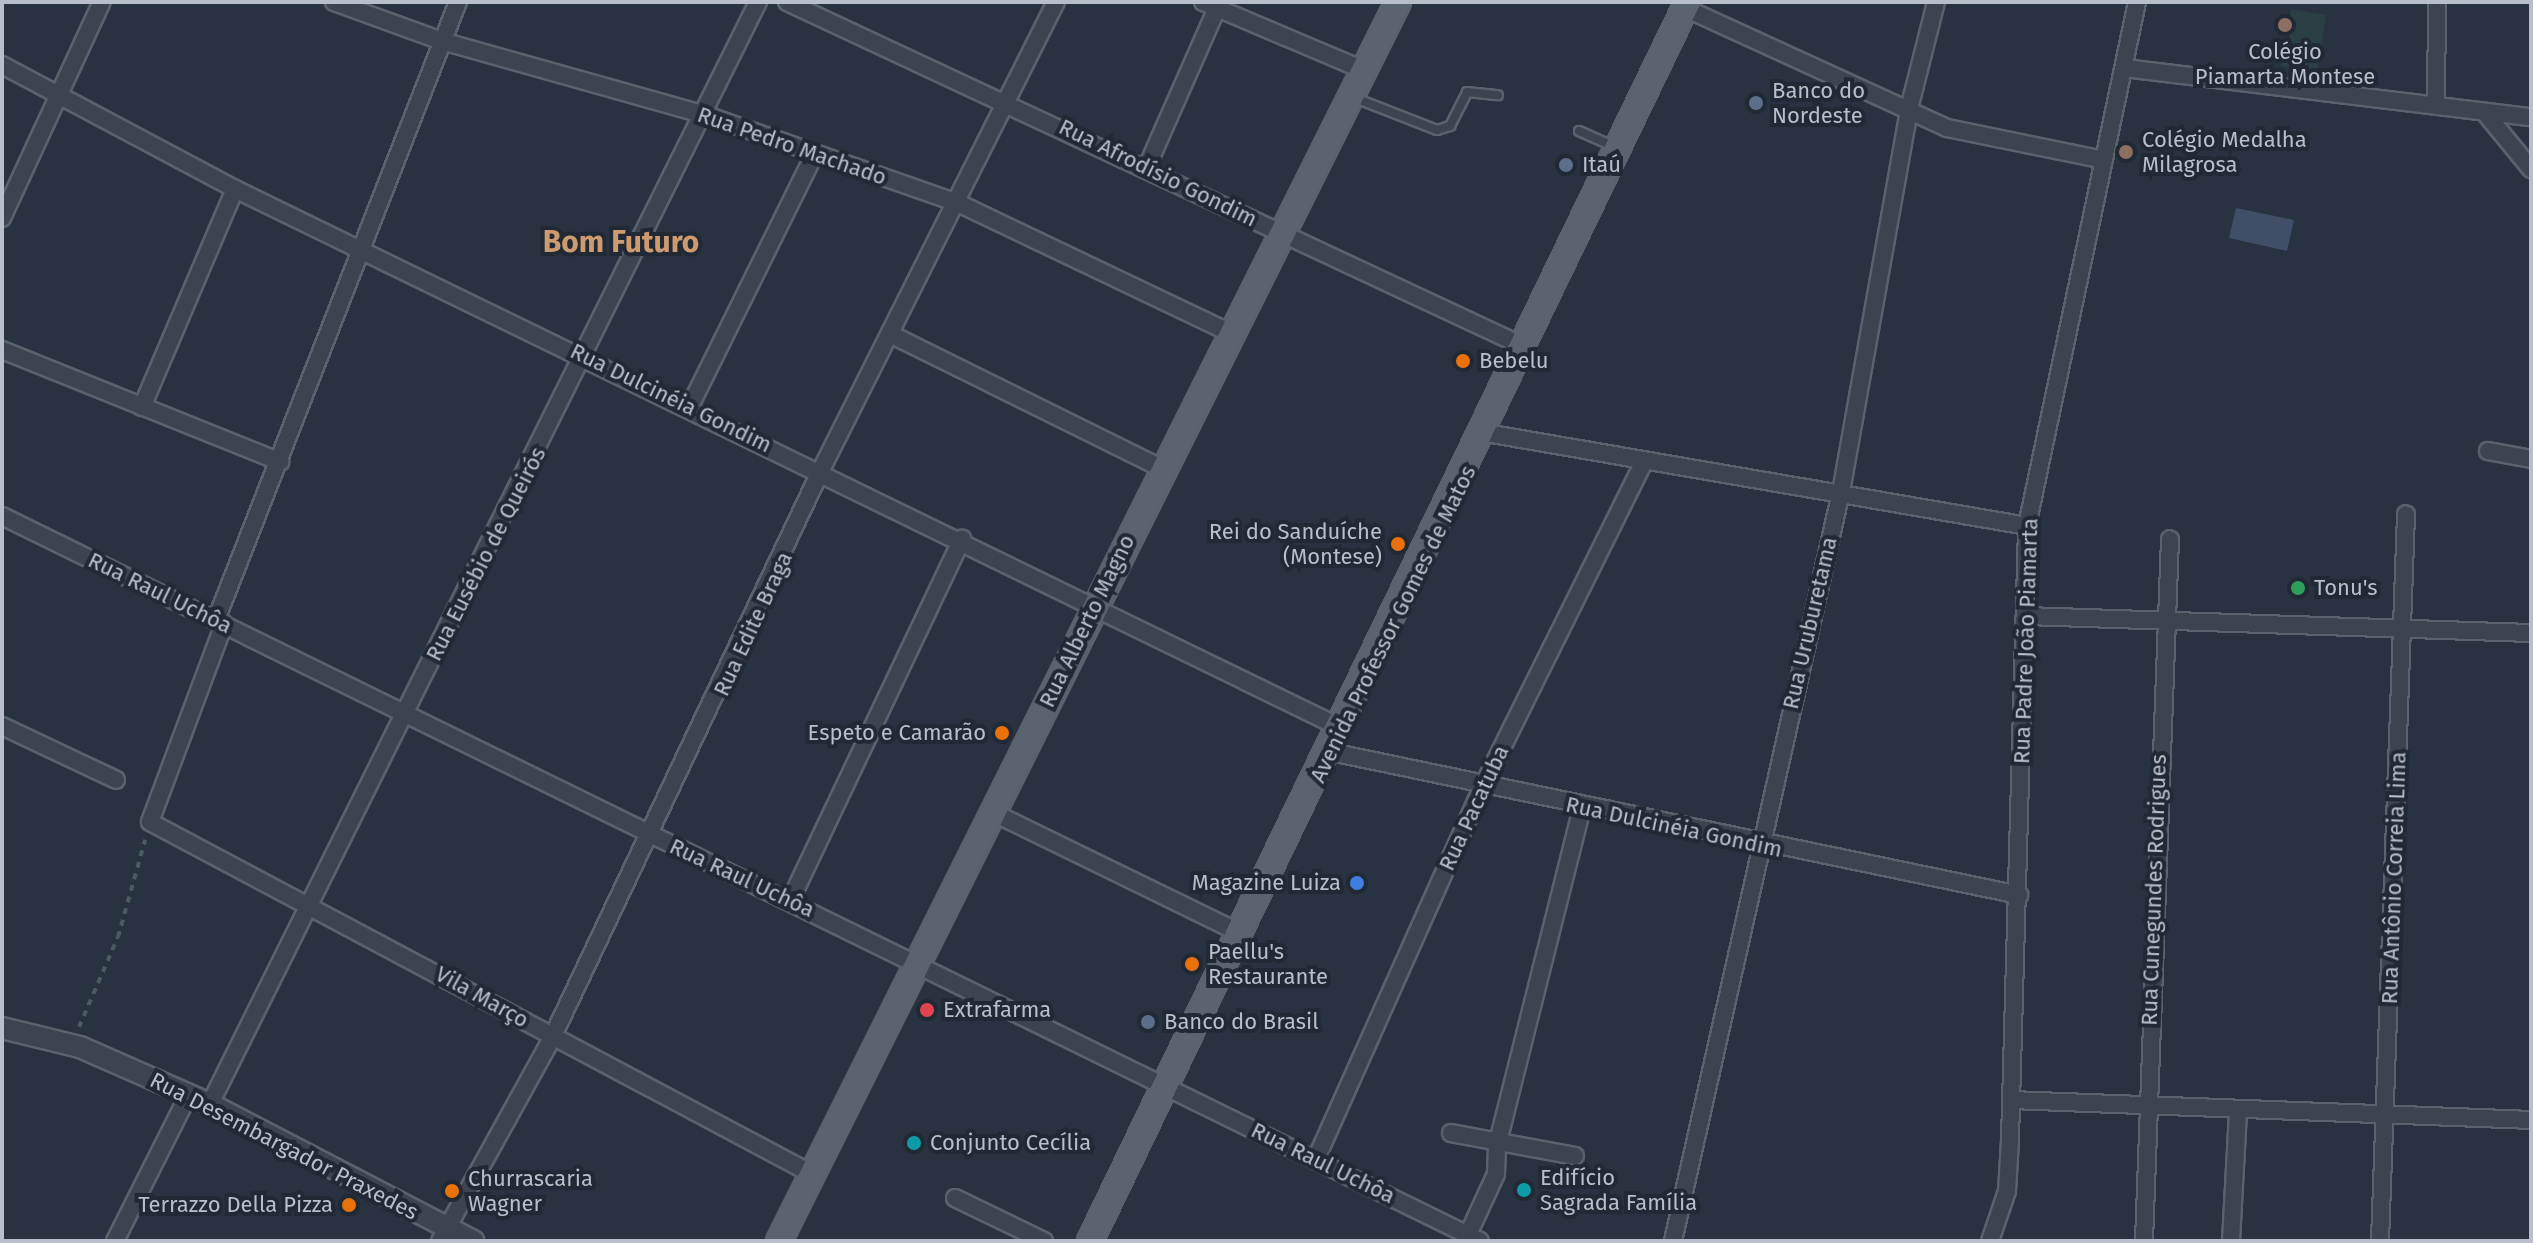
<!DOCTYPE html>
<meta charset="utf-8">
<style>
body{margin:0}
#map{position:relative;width:2533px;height:1243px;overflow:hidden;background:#283240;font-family:"Fira Sans",sans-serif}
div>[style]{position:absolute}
.green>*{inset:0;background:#2b4042}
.water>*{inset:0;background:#404f67}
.path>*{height:4px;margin-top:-2px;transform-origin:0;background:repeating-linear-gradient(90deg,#4a5c60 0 6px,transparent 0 12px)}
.roads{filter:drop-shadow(2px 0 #5a626d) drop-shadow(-2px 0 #5a626d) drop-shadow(0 2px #5a626d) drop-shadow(0 -2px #5a626d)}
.service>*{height:8px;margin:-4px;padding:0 4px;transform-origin:4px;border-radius:4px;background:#3c4450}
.minor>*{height:16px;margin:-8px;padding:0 8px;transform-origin:8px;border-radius:8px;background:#3c4450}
.tertiary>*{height:20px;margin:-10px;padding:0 10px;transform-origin:10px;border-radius:10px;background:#3c4450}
.primary>*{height:24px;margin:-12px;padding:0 12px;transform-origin:12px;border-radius:12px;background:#5a6370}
.dots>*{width:22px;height:22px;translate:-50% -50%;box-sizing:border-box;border:4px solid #212935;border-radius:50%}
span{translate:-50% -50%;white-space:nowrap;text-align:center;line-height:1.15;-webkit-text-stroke:8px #212935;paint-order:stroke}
.poi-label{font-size:22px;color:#b9bfca}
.left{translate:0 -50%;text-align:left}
.right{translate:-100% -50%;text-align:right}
.street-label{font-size:22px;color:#b9bfca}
.district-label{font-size:30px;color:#ce9b70;font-weight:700}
.frame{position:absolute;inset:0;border:4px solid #b9bfca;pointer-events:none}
</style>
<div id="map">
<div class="green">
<i style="clip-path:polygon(2291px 9px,2326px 15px,2317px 72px,2281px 66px)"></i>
</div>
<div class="water">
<i style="clip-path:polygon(2236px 208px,2294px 220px,2287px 251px,2229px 238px)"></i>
</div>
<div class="path">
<i style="left:79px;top:1027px;width:98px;rotate:-66.6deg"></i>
<i style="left:118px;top:937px;width:101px;rotate:-74.4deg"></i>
</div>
<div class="roads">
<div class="service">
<i style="left:1355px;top:98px;width:88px;rotate:21.3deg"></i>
<i style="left:1437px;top:130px;width:14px;rotate:-17deg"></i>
<i style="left:1450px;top:126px;width:38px;rotate:-63deg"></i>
<i style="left:1467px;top:92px;width:31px;rotate:6deg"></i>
<i style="left:1579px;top:131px;width:39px;rotate:24deg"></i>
</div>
<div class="minor">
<i style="left:334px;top:2px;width:115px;rotate:19.9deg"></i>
<i style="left:442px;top:41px;width:274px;rotate:15.7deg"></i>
<i style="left:706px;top:115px;width:269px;rotate:19.3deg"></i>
<i style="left:960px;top:204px;width:302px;rotate:25.5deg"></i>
<i style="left:787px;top:2px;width:817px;rotate:25.06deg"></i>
<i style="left:1203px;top:2px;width:174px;rotate:23deg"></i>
<i style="left:1685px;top:8px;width:288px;rotate:24.6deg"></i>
<i style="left:1947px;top:128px;width:160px;rotate:11.5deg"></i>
<i style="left:2px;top:65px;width:264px;rotate:28deg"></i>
<i style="left:235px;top:189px;width:1230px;rotate:25.98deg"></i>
<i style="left:2124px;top:68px;width:410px;rotate:6.9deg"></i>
<i style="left:2436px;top:101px;width:99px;rotate:-89.4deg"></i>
<i style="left:2486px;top:114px;width:71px;rotate:50.7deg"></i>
<i style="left:1146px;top:169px;width:176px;rotate:-66.2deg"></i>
<i style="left:2px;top:218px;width:238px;rotate:-65.2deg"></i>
<i style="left:892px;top:335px;width:302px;rotate:26.3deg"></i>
<i style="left:2px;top:350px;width:300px;rotate:21.9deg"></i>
<i style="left:690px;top:406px;width:282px;rotate:-63.7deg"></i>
<i style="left:142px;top:407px;width:237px;rotate:-66.9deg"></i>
<i style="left:1486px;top:433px;width:549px;rotate:9.75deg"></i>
<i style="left:2488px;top:451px;width:44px;rotate:10.5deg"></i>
<i style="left:2px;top:516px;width:1646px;rotate:26.13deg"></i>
<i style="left:2026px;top:616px;width:505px;rotate:1.93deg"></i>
<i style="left:216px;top:620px;width:664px;rotate:-68.62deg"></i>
<i style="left:224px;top:624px;width:211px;rotate:110.5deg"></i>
<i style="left:150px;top:822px;width:750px;rotate:28deg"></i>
<i style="left:2px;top:726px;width:126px;rotate:25.3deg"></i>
<i style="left:1331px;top:752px;width:703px;rotate:11.74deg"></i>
<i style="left:994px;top:813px;width:276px;rotate:26deg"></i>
<i style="left:791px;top:899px;width:399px;rotate:-64.6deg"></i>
<i style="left:2011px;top:1100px;width:520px;rotate:2.2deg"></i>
<i style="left:210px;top:1104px;width:1231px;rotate:-63.56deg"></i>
<i style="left:1451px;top:1133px;width:126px;rotate:10.5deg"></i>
<i style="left:1316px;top:1159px;width:409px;rotate:-65.9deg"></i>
<i style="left:1483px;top:786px;width:362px;rotate:-63.6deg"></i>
<i style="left:955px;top:1198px;width:99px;rotate:25.8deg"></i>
<i style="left:115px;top:1241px;width:162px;rotate:-63.3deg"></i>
<i style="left:440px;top:1241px;width:234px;rotate:-61.1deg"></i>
<i style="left:553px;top:1036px;width:626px;rotate:-64.66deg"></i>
<i style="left:821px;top:470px;width:524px;rotate:-63.34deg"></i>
<i style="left:1465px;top:1241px;width:74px;rotate:-65.2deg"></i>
<i style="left:1496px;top:1174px;width:28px;rotate:-88deg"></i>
<i style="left:1497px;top:1146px;width:349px;rotate:-75.9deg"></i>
<i style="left:1673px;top:1241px;width:768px;rotate:-77.36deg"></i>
<i style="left:1841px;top:492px;width:393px;rotate:-79.9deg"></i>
<i style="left:1910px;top:105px;width:106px;rotate:-75.8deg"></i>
<i style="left:1990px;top:1241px;width:53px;rotate:-71.2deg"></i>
<i style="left:2007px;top:1191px;width:51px;rotate:-86.6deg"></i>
<i style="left:2010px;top:1140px;width:614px;rotate:-88.41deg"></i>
<i style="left:2027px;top:526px;width:535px;rotate:-78.14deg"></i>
<i style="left:2144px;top:1241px;width:702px;rotate:-87.88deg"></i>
<i style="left:2231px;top:1241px;width:131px;rotate:-86.9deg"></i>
<i style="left:2380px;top:1241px;width:727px;rotate:-87.95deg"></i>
</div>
<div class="tertiary">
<i style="left:2px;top:1028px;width:80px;rotate:13.7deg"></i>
<i style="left:80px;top:1047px;width:142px;rotate:23.7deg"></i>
<i style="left:210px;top:1104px;width:297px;rotate:27.5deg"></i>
</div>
<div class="primary">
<i style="left:779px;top:1241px;width:1385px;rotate:-63.45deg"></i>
<i style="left:1090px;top:1241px;width:1376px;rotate:-64.24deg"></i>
</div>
</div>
<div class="dots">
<i style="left:2285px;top:25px;background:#8d6e63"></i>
<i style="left:1756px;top:103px;background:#5c6f8a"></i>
<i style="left:2126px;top:152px;background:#8d6e63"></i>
<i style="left:1566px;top:165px;background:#5c6f8a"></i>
<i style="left:1463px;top:361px;background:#e8710a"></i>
<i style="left:1398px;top:544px;background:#e8710a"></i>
<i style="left:2298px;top:588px;background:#2e9e5b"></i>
<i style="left:1002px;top:733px;background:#e8710a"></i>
<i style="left:1357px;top:883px;background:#3f7fe0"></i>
<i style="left:1192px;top:964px;background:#e8710a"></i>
<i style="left:927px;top:1010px;background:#e0444e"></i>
<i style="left:1148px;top:1022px;background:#5c6f8a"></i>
<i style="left:914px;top:1143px;background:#0f9aa8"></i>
<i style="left:1524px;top:1190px;background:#0f9aa8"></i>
<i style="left:452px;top:1191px;background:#e8710a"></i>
<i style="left:349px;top:1205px;background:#e8710a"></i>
</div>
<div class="poi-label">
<span style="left:2285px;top:64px">Colégio<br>Piamarta Montese</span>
<span class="left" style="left:1772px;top:103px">Banco do<br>Nordeste</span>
<span class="left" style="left:2142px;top:152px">Colégio Medalha<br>Milagrosa</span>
<span class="left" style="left:1582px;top:165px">Itaú</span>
<span class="left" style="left:1479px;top:361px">Bebelu</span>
<span class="right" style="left:1382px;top:544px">Rei do Sanduíche<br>(Montese)</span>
<span class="left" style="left:2314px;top:588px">Tonu's</span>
<span class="right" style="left:986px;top:733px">Espeto e Camarão</span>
<span class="right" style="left:1341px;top:883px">Magazine Luiza</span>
<span class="left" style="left:1208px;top:964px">Paellu's<br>Restaurante</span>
<span class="left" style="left:943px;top:1010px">Extrafarma</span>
<span class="left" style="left:1164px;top:1022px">Banco do Brasil</span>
<span class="left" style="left:930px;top:1143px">Conjunto Cecília</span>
<span class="left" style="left:1540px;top:1190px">Edifício<br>Sagrada Família</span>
<span class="left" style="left:468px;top:1191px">Churrascaria<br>Wagner</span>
<span class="right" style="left:333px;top:1205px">Terrazzo Della Pizza</span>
</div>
<div class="street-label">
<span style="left:792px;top:146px;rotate:19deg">Rua Pedro Machado</span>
<span style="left:1158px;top:173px;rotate:26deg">Rua Afrodísio Gondim</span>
<span style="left:671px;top:398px;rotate:26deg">Rua Dulcinéia Gondim</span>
<span style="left:486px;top:554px;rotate:-63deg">Rua Eusébio de Queirós</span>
<span style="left:160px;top:593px;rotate:26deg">Rua Raul Uchôa</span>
<span style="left:1087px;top:621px;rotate:-64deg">Rua Alberto Magno</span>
<span style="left:1810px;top:623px;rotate:-77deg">Rua Uruburetama</span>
<span style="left:753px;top:624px;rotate:-65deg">Rua Edite Braga</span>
<span style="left:1393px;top:624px;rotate:-64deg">Avenida Professor Gomes de Matos</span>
<span style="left:2026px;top:641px;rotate:-88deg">Rua Padre João Piamarta</span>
<span style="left:1474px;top:808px;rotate:-65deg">Rua Pacatuba</span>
<span style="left:1674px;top:827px;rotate:12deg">Rua Dulcinéia Gondim</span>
<span style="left:742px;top:878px;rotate:25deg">Rua Raul Uchôa</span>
<span style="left:2394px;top:878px;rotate:-88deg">Rua Antônio Correia Lima</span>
<span style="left:2154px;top:890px;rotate:-88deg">Rua Cunegundes Rodrigues</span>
<span style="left:482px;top:997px;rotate:29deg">Vila Março</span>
<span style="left:284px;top:1146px;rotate:27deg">Rua Desembargador Praxedes</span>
<span style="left:1323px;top:1163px;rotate:26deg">Rua Raul Uchôa</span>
</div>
<div class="district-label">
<span style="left:621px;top:242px">Bom Futuro</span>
</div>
<div class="frame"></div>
</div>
